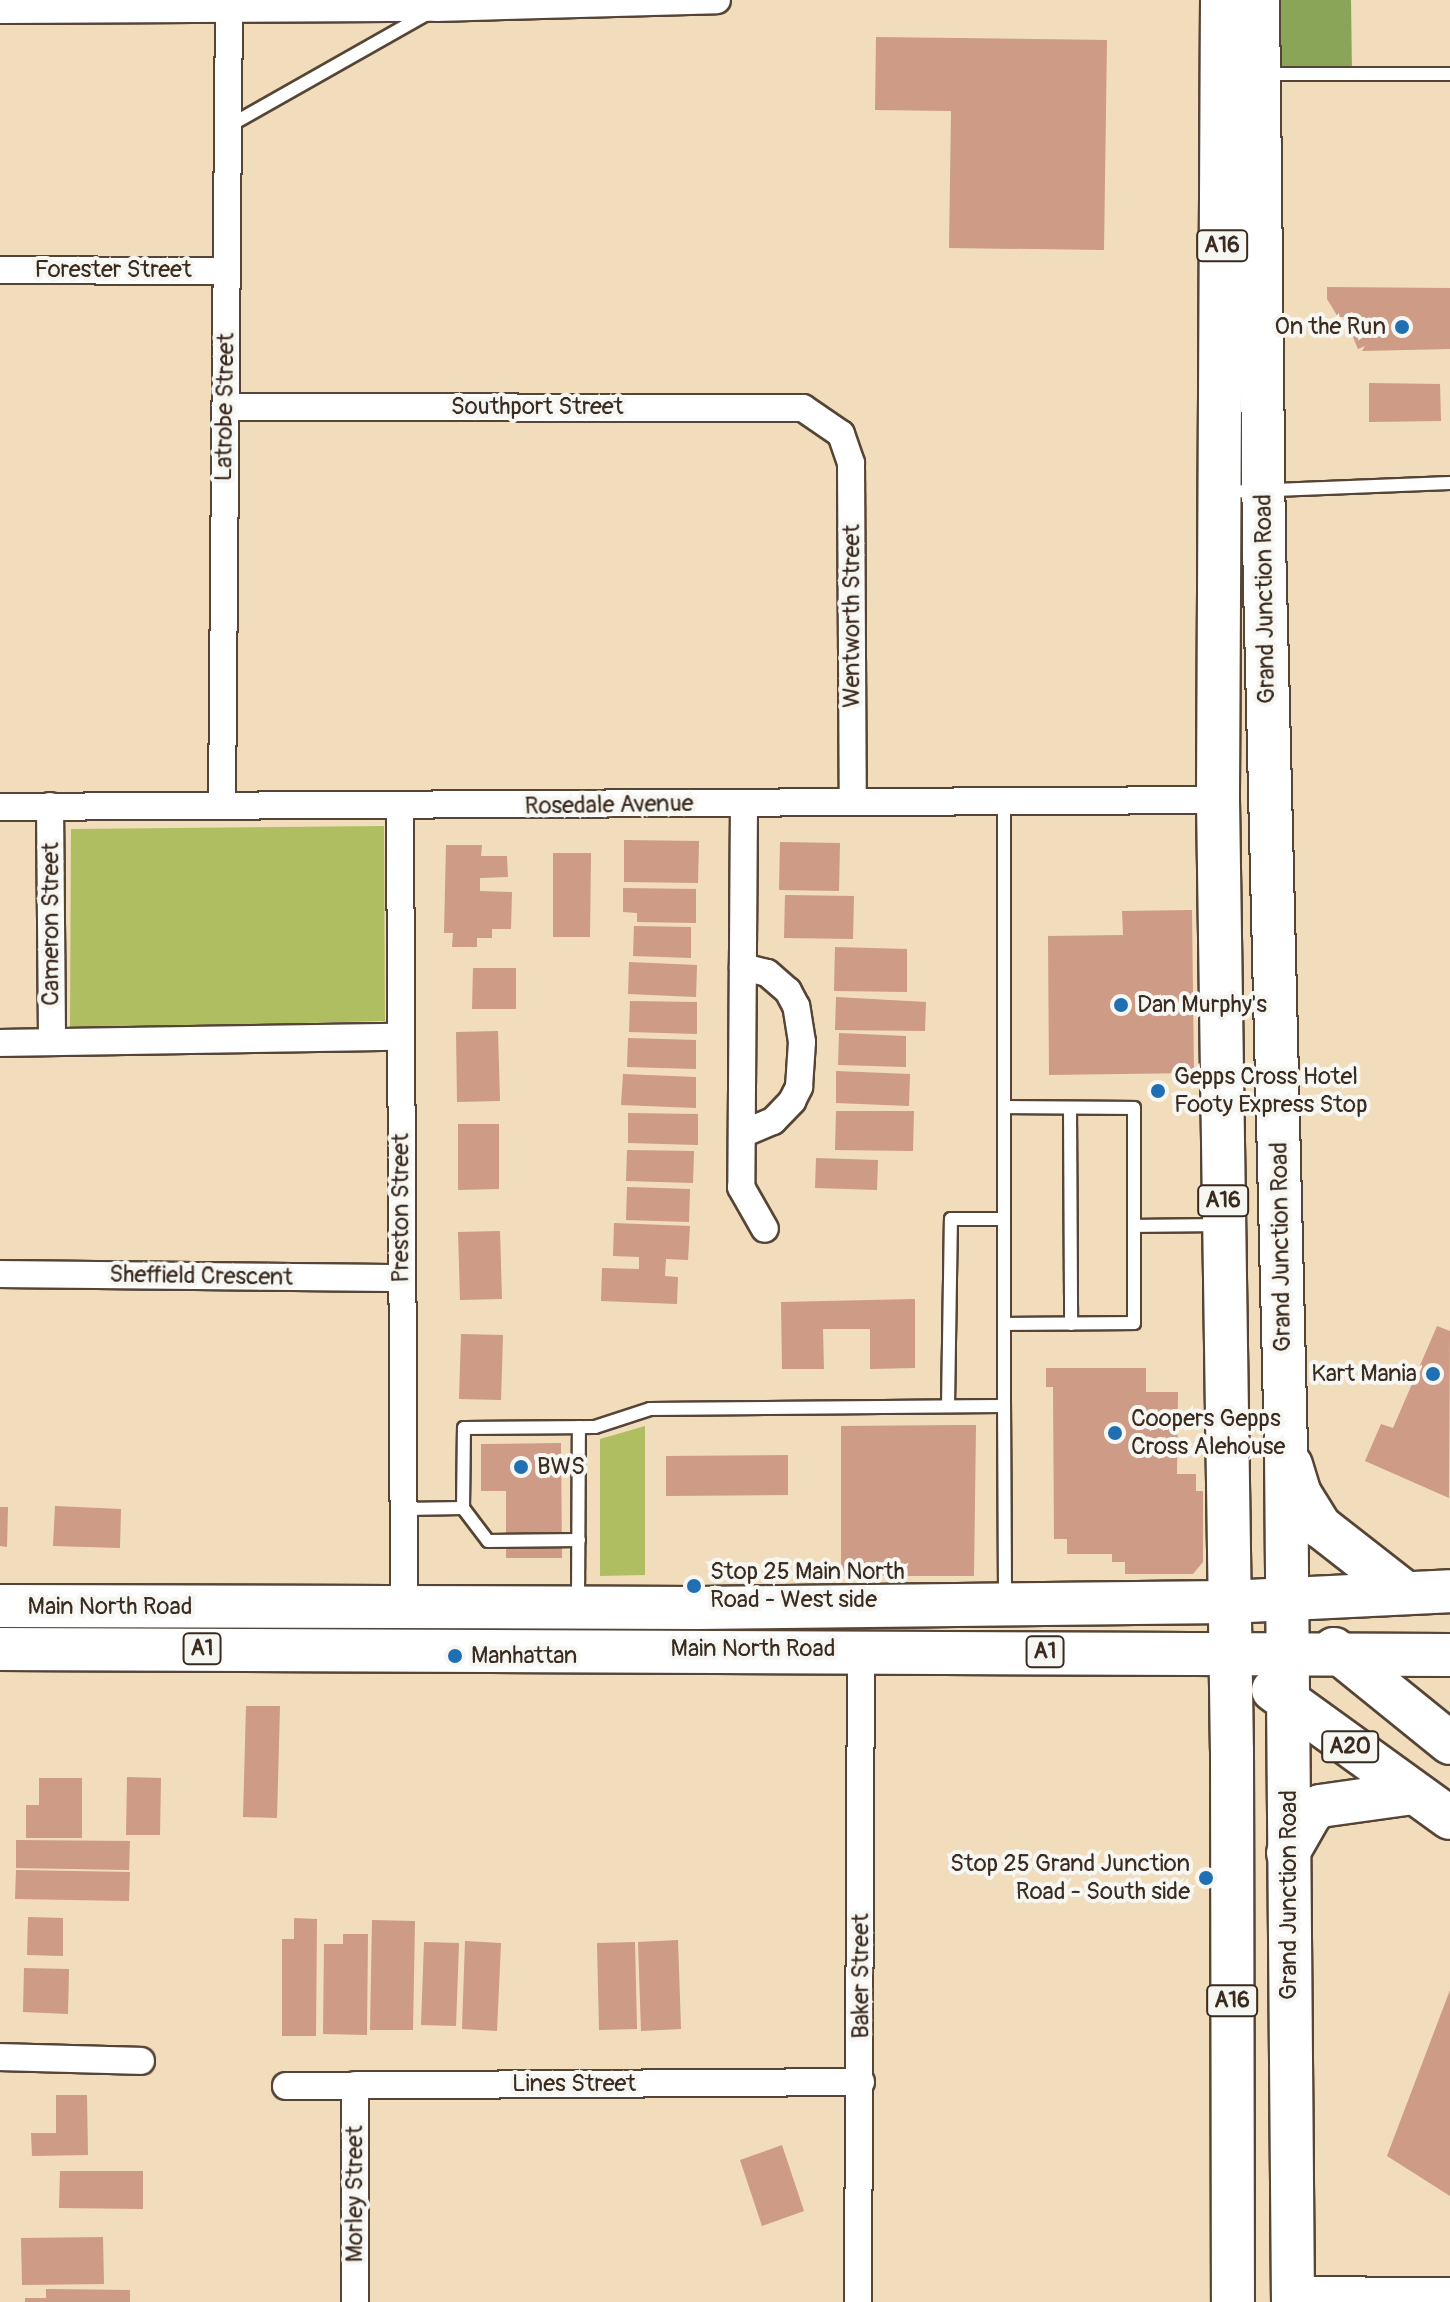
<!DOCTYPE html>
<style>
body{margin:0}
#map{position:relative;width:1450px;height:2302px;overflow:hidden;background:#f1dcbb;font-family:Pangolin,sans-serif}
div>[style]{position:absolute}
.green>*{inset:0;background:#aebe61}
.forest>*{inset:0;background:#8aa557}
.building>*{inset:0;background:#cd9b86}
.roads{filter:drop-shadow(2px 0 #564536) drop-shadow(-2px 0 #564536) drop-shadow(0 2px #564536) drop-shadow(0 -2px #564536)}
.service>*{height:12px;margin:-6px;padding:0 6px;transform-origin:6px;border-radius:6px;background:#fff}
.minor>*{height:26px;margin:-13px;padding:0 13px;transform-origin:13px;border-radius:13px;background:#fff}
.trunk>*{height:42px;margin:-21px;padding:0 21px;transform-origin:21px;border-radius:21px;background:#fff}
.dots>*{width:22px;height:22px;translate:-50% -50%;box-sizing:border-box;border:4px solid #f6f6f2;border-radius:50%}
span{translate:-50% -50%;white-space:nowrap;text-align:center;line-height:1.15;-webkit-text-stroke:8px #f6f6f2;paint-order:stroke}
.shield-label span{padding:2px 6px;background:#f6f6f2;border:2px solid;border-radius:6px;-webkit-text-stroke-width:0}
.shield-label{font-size:22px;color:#3b2a1e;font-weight:700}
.street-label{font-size:24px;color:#3b2a1e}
.poi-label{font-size:24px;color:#3b2a1e}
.right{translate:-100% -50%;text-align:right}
.left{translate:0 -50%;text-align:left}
</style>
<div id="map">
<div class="green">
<i style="clip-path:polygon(384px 826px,385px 1021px,70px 1029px,71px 829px)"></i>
<i style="clip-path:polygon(645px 1426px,645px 1575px,600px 1576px,600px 1439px)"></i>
</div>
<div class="forest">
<i style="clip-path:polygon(1275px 0,1351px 0,1352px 74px,1275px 74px)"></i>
</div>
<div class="building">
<i style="clip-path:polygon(876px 37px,1107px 40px,1104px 250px,949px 248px,951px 111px,875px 110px)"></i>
<i style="clip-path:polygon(1327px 287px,1450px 288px,1450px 349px,1362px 351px,1365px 346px,1358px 349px,1353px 337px,1353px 317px,1338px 317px,1327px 299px)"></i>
<i style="clip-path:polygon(1369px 383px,1440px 384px,1441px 421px,1369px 422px)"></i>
<i style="clip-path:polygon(624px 840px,699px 841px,698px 883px,624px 882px)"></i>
<i style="clip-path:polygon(780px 842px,840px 843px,839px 891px,779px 890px)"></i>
<i style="clip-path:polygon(446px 845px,482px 845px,481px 856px,507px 856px,508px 877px,480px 878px,480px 891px,512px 892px,511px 929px,492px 929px,492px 938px,477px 938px,477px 947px,452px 947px,453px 933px,444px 933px)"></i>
<i style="clip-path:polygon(553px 853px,591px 853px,590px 937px,553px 937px)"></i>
<i style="clip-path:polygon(623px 888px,696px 889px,696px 923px,637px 922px,637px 913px,623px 912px)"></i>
<i style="clip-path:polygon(785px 895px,854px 896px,853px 939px,784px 938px)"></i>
<i style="clip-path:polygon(1192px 910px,1194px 1073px,1049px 1075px,1048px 936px,1123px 935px,1122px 911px)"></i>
<i style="clip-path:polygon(634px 926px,691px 927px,691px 958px,633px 956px)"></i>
<i style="clip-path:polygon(835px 947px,907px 949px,907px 992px,834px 991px)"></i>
<i style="clip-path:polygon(629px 962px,697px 965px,696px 997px,628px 994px)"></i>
<i style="clip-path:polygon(473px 968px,516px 968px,516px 1009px,472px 1009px)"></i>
<i style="clip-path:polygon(836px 997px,926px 1002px,925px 1031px,835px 1030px)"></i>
<i style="clip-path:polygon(630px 1001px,697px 1002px,697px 1034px,629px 1032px)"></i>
<i style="clip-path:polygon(498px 1031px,500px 1101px,457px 1102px,456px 1032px)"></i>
<i style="clip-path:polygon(839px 1033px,906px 1036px,906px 1067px,838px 1065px)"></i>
<i style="clip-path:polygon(628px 1038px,696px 1040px,696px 1069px,627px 1067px)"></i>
<i style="clip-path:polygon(836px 1071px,910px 1074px,909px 1106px,836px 1103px)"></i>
<i style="clip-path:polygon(623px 1074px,696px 1077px,696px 1108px,621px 1105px)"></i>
<i style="clip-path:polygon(836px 1111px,914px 1111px,913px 1151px,835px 1150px)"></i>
<i style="clip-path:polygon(628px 1113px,698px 1114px,698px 1145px,628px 1143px)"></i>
<i style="clip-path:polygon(458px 1124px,499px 1124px,499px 1189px,458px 1190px)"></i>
<i style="clip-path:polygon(627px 1150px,694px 1151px,693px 1183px,626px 1181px)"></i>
<i style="clip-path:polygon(816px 1158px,878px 1160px,877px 1190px,815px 1188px)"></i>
<i style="clip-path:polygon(627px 1187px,690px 1189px,689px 1222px,626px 1220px)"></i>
<i style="clip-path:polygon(614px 1223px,690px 1226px,688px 1260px,666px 1259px,665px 1276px,678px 1277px,677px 1304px,601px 1301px,602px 1268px,639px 1269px,639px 1257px,613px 1256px)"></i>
<i style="clip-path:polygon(500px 1231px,502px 1299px,460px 1300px,458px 1232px)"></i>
<i style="clip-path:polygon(915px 1299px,915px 1368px,870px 1369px,870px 1329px,823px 1329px,824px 1369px,782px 1369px,781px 1302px)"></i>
<i style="clip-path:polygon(1437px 1326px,1450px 1331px,1449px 1498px,1365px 1461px,1381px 1424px,1393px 1428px)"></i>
<i style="clip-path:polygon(461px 1334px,503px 1335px,501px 1400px,459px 1399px)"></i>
<i style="clip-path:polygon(1046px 1368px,1146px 1368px,1146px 1392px,1178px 1392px,1177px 1474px,1196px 1474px,1196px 1491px,1203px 1491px,1203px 1562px,1193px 1574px,1125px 1574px,1125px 1562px,1112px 1562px,1112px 1554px,1067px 1554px,1067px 1539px,1054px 1539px,1053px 1387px,1046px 1387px)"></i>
<i style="clip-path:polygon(961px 1425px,976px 1425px,974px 1576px,841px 1576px,841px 1426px)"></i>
<i style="clip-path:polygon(561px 1443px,562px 1558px,506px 1558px,506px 1491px,481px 1491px,481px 1444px)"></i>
<i style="clip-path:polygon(788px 1455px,788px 1495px,666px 1496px,666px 1456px)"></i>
<i style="clip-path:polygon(55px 1506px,121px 1509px,120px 1548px,53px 1546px)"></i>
<i style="clip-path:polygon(0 1507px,8px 1507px,7px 1547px,0 1546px)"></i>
<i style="clip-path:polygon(246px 1706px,280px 1706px,277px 1818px,243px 1817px)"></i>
<i style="clip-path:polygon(127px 1777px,161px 1778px,160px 1835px,126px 1835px)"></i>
<i style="clip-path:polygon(39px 1778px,82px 1778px,82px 1838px,26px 1838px,26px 1805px,39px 1805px)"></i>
<i style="clip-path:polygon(16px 1840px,130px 1841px,129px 1870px,16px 1868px)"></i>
<i style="clip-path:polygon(16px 1870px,130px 1872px,129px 1901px,15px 1899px)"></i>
<i style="clip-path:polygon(28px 1917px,63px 1918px,63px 1956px,27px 1955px)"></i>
<i style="clip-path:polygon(294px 1918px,317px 1919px,316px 2036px,282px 2036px,282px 1939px,294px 1939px)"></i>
<i style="clip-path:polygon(372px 1920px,415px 1921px,413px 2030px,370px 2030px)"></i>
<i style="clip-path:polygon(343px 1934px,368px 1934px,367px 2035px,323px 2034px,324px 1944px,343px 1944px)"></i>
<i style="clip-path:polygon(678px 1940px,681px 2029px,641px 2031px,638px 1942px)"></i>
<i style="clip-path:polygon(465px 1941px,501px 1943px,497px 2031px,462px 2029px)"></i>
<i style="clip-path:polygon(424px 1942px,459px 1943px,456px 2026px,421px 2025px)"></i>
<i style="clip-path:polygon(635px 1942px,637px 2029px,599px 2030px,597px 1943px)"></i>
<i style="clip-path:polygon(24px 1968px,69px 1969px,68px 2014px,23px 2012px)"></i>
<i style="clip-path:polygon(1450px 1990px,1450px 2196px,1387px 2156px)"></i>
<i style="clip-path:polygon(56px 2095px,87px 2095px,88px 2155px,32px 2156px,31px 2133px,56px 2133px)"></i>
<i style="clip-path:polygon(782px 2145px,804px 2211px,762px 2226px,740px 2160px)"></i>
<i style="clip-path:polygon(60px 2171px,143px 2171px,143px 2209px,59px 2208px)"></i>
<i style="clip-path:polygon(103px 2237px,104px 2284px,22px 2285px,21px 2238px)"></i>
<i style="clip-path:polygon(46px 2289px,130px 2290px,130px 2302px,25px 2302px,25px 2298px,46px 2298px)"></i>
</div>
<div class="roads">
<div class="service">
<i style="left:1266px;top:74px;width:184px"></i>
<i style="left:227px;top:127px;width:230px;rotate:-29.5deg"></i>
<i style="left:1225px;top:492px;width:225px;rotate:-2.3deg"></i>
<i style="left:1004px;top:1107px;width:306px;rotate:-90deg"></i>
<i style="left:1070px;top:1108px;width:216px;rotate:89.7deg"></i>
<i style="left:1134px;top:1226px;width:82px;rotate:-0.7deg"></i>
<i style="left:1004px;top:1324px;width:130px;rotate:-0.4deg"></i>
<i style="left:1134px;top:1323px;width:215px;rotate:-90deg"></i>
<i style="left:1134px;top:1108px;width:130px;rotate:-179.6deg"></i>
<i style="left:1004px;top:1107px;width:293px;rotate:90deg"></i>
<i style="left:1004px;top:1400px;width:197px;rotate:89.7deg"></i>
<i style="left:948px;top:1406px;width:187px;rotate:-89.1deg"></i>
<i style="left:951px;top:1219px;width:53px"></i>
<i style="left:403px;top:1509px;width:60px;rotate:-1deg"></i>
<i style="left:579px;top:1540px;width:91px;rotate:179.4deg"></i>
<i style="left:488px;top:1541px;width:41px;rotate:-127.1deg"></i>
<i style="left:463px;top:1508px;width:80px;rotate:-89.3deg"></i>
<i style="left:464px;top:1428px;width:131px;rotate:-0.4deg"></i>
<i style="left:595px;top:1427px;width:58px;rotate:-18.1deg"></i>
<i style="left:650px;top:1409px;width:354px;rotate:-0.5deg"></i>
<i style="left:578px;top:1601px;width:174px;rotate:-89.7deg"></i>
</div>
<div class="minor">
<i style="left:0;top:10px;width:437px;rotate:-0.3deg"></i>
<i style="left:437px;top:8px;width:280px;rotate:-1.6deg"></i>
<i style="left:0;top:270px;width:226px;rotate:0.3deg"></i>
<i style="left:225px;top:407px;width:578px;rotate:0.1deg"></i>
<i style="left:803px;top:408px;width:46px;rotate:34.4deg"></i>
<i style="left:841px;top:434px;width:31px;rotate:71deg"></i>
<i style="left:851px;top:463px;width:338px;rotate:89.7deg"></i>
<i style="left:744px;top:803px;width:384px;rotate:90.4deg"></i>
<i style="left:741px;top:1187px;width:48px;rotate:60.3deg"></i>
<i style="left:222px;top:805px;width:795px;rotate:-89.5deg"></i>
<i style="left:50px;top:806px;width:236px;rotate:89.5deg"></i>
<i style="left:0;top:807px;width:1218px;rotate:-0.33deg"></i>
<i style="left:400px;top:807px;width:802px;rotate:89.71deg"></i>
<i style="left:0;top:1043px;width:400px;rotate:-0.9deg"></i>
<i style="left:742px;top:1134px;width:34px;rotate:-23deg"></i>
<i style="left:773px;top:1121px;width:28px;rotate:-46deg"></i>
<i style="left:792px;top:1101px;width:16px;rotate:-63deg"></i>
<i style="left:799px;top:1087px;width:45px;rotate:-86.2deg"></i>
<i style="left:802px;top:1042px;width:36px;rotate:-99deg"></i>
<i style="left:796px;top:1006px;width:17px;rotate:-118deg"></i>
<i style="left:788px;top:991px;width:28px;rotate:-139deg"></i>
<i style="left:767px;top:973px;width:25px;rotate:-166deg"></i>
<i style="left:0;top:1274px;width:402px;rotate:0.6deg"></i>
<i style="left:0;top:2057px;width:141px;rotate:1.6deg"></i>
<i style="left:286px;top:2086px;width:575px;rotate:-0.4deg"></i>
<i style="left:1293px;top:2290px;width:157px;rotate:0.4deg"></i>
<i style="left:355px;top:2302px;width:217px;rotate:-90deg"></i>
<i style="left:858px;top:2302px;width:652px;rotate:-89.74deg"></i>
</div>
<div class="trunk">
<i style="left:1222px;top:0;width:800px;rotate:90.29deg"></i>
<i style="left:1218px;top:800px;width:950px;rotate:89.16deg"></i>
<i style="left:1232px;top:1750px;width:552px;rotate:89.9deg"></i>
<i style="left:1258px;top:0;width:543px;rotate:89.37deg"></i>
<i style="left:1264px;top:543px;width:906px;rotate:88.61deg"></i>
<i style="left:1286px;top:1449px;width:853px;rotate:89.53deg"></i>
<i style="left:1291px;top:1465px;width:30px;rotate:73deg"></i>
<i style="left:1300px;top:1494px;width:39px;rotate:58deg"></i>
<i style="left:1321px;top:1527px;width:104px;rotate:38deg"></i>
<i style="left:0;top:1606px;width:697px;rotate:0.16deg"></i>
<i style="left:697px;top:1608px;width:531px;rotate:-0.65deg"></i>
<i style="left:1228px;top:1602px;width:222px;rotate:-2.8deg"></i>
<i style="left:0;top:1649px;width:1450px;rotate:0.24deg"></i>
<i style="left:1334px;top:1649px;width:149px;rotate:39deg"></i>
<i style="left:1273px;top:1690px;width:218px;rotate:35.9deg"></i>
<i style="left:1288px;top:1853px;width:46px;rotate:-60.1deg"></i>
<i style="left:1311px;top:1813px;width:11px;rotate:-38deg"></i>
<i style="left:1320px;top:1806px;width:94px;rotate:-8deg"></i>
</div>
</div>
<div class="dots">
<i style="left:1402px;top:327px;background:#1f6fb2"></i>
<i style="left:1121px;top:1005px;background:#1f6fb2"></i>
<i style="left:1158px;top:1091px;background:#1f6fb2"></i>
<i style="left:1433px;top:1374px;background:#1f6fb2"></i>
<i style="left:1115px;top:1433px;background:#1f6fb2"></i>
<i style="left:521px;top:1467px;background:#1f6fb2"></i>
<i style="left:694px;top:1586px;background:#1f6fb2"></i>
<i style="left:455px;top:1656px;background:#1f6fb2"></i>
<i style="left:1206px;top:1878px;background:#1f6fb2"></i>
</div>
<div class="shield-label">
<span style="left:1222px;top:246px">A16</span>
<span style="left:1223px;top:1201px">A16</span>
<span style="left:202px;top:1649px">A1</span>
<span style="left:1045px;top:1652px">A1</span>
<span style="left:1350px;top:1747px">A20</span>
<span style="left:1232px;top:2001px">A16</span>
</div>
<div class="street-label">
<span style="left:113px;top:270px">Forester Street</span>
<span style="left:225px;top:407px;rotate:-89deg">Latrobe Street</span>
<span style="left:537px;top:407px">Southport Street</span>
<span style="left:1265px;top:599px;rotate:-91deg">Grand Junction Road</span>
<span style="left:852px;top:616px;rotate:-90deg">Wentworth Street</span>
<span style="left:609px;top:805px;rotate:-1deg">Rosedale Avenue</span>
<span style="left:51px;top:924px;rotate:-90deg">Cameron Street</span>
<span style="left:401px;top:1208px;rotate:-90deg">Preston Street</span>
<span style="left:1281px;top:1247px;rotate:-91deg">Grand Junction Road</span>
<span style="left:201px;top:1276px;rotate:1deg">Sheffield Crescent</span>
<span style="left:110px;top:1607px">Main North Road</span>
<span style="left:753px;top:1649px">Main North Road</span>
<span style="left:1289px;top:1895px;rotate:-90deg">Grand Junction Road</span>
<span style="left:861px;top:1976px;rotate:-90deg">Baker Street</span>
<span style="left:574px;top:2084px">Lines Street</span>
<span style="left:355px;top:2194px;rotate:-90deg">Morley Street</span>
</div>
<div class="poi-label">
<span class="right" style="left:1386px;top:327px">On the Run</span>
<span class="left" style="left:1137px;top:1005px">Dan Murphy's</span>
<span class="left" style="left:1174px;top:1091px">Gepps Cross Hotel<br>Footy Express Stop</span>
<span class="right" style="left:1417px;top:1374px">Kart Mania</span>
<span class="left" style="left:1131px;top:1433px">Coopers Gepps<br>Cross Alehouse</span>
<span class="left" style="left:537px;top:1467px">BWS</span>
<span class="left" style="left:710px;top:1586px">Stop 25 Main North<br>Road - West side</span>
<span class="left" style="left:471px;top:1656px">Manhattan</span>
<span class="right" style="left:1190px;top:1878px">Stop 25 Grand Junction<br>Road - South side</span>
</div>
</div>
